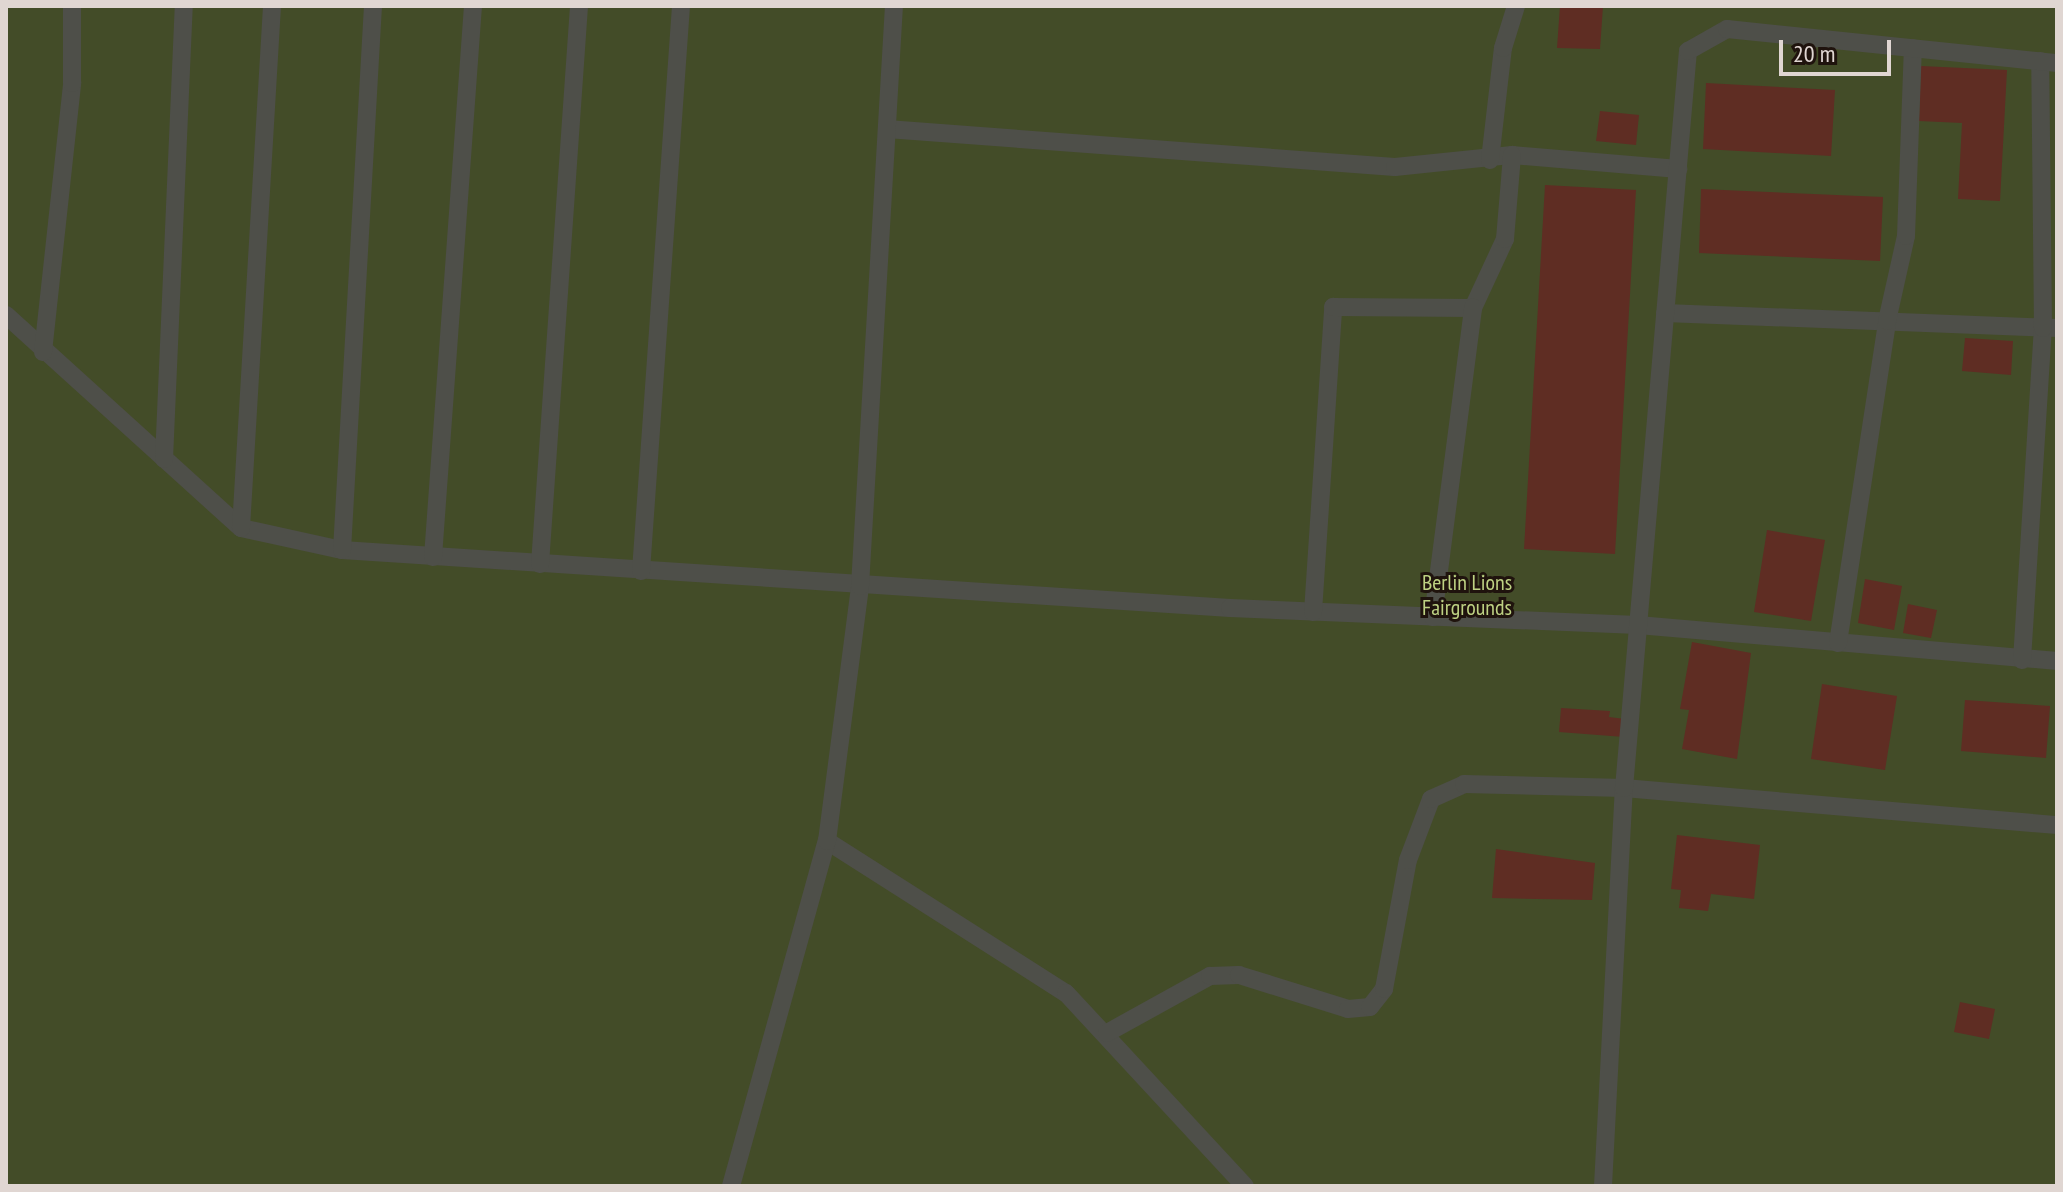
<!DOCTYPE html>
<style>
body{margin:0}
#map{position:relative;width:2063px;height:1192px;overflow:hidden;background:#291c16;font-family:"PT Sans Narrow",sans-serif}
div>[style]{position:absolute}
.green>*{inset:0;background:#434c28}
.building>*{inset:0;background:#5f2d23}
.service>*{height:18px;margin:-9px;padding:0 9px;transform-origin:9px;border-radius:9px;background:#4e4f49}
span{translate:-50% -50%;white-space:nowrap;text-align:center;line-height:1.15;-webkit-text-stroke:6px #1f130d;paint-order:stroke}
.park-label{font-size:22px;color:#bed283}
.frame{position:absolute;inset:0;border:8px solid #e0d6d2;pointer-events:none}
.scale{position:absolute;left:1779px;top:40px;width:112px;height:36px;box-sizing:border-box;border:4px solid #e0d6d2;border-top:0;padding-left:10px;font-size:24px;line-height:28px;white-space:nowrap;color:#e0d6d2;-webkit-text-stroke:6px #1f130d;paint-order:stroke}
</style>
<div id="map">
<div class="green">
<i style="clip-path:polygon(6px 6px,2057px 6px,2057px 1186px,6px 1186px)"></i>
</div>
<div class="building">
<i style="clip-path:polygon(1560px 6px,1603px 6px,1600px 49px,1557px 48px)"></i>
<i style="clip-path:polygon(1921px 66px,2007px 70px,2000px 201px,1958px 199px,1962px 123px,1919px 121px)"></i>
<i style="clip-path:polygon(1706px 83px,1835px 90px,1831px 156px,1703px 149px)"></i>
<i style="clip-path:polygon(1600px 111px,1639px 115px,1636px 145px,1596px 141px)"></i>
<i style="clip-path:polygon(1545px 185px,1636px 190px,1615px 554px,1524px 549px)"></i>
<i style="clip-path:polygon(1701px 189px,1883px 197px,1880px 261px,1699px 253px)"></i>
<i style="clip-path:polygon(1965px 338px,2013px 341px,2011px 375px,1962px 371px)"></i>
<i style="clip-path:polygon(1767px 530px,1825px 540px,1811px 621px,1754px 612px)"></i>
<i style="clip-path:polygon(1865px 579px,1902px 586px,1894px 630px,1858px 623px)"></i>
<i style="clip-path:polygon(1908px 604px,1937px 610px,1931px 638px,1903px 633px)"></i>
<i style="clip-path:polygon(1692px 642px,1751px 653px,1737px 759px,1682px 749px,1689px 710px,1680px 709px)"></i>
<i style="clip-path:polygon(1822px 684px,1897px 696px,1885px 770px,1811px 759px)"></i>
<i style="clip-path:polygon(1965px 700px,2050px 706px,2046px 758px,1961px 751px)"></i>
<i style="clip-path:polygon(1561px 708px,1610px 711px,1609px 717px,1625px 719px,1624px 737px,1559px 732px)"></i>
<i style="clip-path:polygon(1677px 835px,1760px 845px,1754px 899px,1711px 894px,1708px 911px,1679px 908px,1681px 890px,1671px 889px)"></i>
<i style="clip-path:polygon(1496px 849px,1595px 863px,1592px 900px,1492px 898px)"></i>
<i style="clip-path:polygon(1960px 1002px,1995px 1009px,1989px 1039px,1954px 1032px)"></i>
</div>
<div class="service">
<i style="left:887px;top:129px;width:509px;rotate:4.28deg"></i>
<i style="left:1395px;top:167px;width:118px;rotate:-5.9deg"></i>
<i style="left:1512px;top:155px;width:167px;rotate:4.8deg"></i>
<i style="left:1490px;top:160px;width:113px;rotate:-83.4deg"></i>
<i style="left:1503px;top:48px;width:44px;rotate:-72.8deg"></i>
<i style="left:1665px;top:313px;width:392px;rotate:2.2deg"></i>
<i style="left:6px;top:315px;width:317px;rotate:42.2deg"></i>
<i style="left:241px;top:528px;width:103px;rotate:12.3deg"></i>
<i style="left:342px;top:550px;width:890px;rotate:3.74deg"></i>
<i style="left:1230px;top:608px;width:408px;rotate:2.4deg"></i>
<i style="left:1638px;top:625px;width:421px;rotate:4.9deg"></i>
<i style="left:43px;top:352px;width:271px;rotate:-83.8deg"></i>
<i style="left:72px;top:83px;width:77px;rotate:-90deg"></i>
<i style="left:164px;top:459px;width:453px;rotate:-87.5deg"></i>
<i style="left:241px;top:528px;width:523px;rotate:-86.6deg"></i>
<i style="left:342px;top:550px;width:545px;rotate:-86.74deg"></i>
<i style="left:433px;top:557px;width:552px;rotate:-85.85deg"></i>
<i style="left:540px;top:564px;width:559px;rotate:-86deg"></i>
<i style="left:641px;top:571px;width:566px;rotate:-85.95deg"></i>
<i style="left:1313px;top:612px;width:306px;rotate:-86.2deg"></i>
<i style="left:1333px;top:307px;width:140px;rotate:0.4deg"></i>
<i style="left:1473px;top:308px;width:76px;rotate:-65.1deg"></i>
<i style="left:1505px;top:239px;width:84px;rotate:-85.2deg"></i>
<i style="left:1433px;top:617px;width:312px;rotate:-82.6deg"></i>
<i style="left:1838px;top:643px;width:326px;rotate:-81.3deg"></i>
<i style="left:1887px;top:321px;width:87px;rotate:-77.4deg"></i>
<i style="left:1906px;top:236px;width:188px;rotate:-87.9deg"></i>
<i style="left:2022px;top:660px;width:333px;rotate:-86.4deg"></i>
<i style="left:2043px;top:328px;width:267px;rotate:-90.6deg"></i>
<i style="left:827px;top:841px;width:283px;rotate:32.5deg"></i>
<i style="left:1066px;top:993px;width:263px;rotate:47.2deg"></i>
<i style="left:1107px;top:1033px;width:118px;rotate:-29deg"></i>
<i style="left:1210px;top:976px;width:29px;rotate:-2deg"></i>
<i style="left:1239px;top:975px;width:114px;rotate:17.3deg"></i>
<i style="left:1348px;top:1009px;width:22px;rotate:-5deg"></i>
<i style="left:1370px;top:1007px;width:23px;rotate:-52deg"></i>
<i style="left:1384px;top:989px;width:131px;rotate:-79.5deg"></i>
<i style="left:1408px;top:860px;width:65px;rotate:-69.3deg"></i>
<i style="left:1431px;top:799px;width:36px;rotate:-24deg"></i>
<i style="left:1464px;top:784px;width:160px;rotate:1.4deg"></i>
<i style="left:1624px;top:788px;width:435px;rotate:4.9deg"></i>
<i style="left:731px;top:1186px;width:358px;rotate:-74.5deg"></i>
<i style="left:827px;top:841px;width:257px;rotate:-82.6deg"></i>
<i style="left:860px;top:586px;width:581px;rotate:-86.65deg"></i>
<i style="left:1603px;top:1186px;width:399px;rotate:-87deg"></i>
<i style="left:1624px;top:788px;width:740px;rotate:-85.04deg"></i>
<i style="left:1688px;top:51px;width:45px;rotate:-29.4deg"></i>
<i style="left:1727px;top:29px;width:332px;rotate:5.9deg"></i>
</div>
<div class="park-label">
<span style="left:1467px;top:595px">Berlin Lions<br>Fairgrounds</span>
</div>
<div class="frame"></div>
<div class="scale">20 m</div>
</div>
